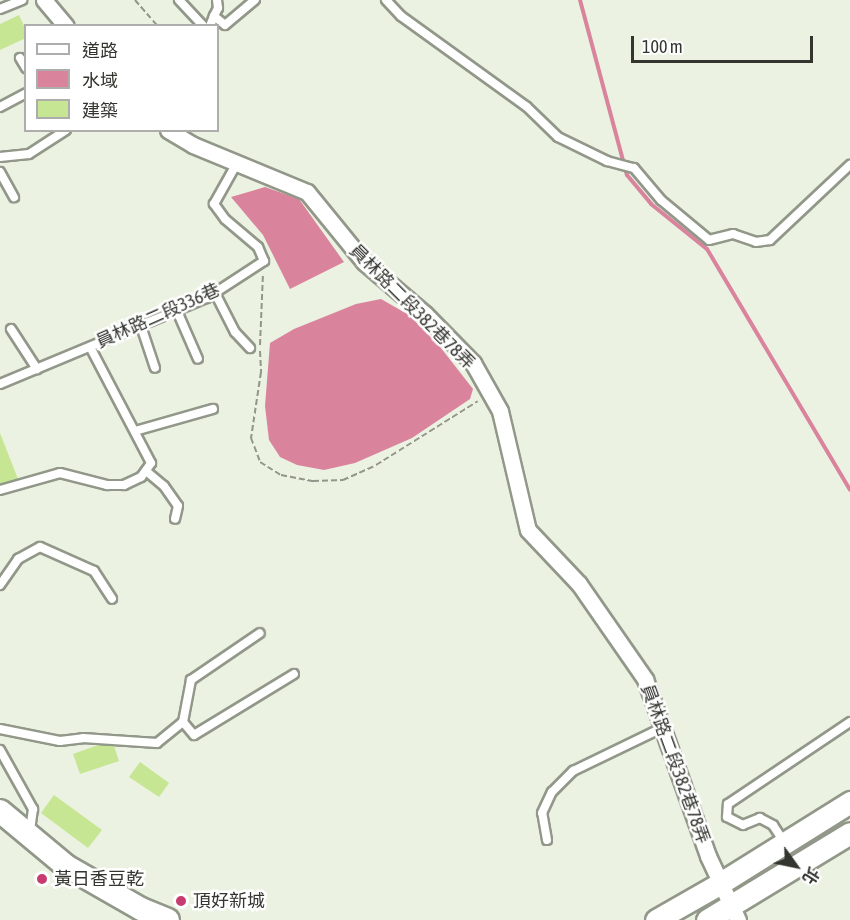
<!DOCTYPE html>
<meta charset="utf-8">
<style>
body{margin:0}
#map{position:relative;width:850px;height:920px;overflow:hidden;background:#ebf2e2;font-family:"Asap Condensed","Noto Sans TC",sans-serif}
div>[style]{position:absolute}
.water>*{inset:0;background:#da839c}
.stream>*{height:4px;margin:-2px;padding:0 2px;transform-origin:2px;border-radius:2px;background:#da839c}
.building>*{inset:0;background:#c6e694}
.path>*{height:2px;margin-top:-1px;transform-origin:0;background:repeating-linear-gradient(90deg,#91958a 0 6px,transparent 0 9px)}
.roads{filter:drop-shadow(2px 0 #929889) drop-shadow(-2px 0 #929889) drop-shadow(0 2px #929889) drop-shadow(0 -2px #929889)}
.lane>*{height:8px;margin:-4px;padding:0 4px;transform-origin:4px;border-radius:4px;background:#fff}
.street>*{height:15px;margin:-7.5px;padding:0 7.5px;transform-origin:7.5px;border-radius:7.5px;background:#fff}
.secondary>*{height:21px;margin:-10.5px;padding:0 10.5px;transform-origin:10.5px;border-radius:10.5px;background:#fff}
.primary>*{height:22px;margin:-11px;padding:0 11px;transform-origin:11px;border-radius:11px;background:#fff}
.dots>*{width:16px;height:16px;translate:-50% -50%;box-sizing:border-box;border:3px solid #fff;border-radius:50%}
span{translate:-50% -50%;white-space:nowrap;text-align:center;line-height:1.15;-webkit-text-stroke:5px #fff;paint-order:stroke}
.street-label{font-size:18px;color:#33352f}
.poi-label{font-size:18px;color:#33352f}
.left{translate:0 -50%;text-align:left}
.legend{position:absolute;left:24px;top:24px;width:195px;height:108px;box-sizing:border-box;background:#fff;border:2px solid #adaeac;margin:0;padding:8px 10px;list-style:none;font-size:18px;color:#33352f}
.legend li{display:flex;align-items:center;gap:12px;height:30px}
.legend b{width:30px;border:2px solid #adaeac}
.north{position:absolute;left:766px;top:836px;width:60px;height:60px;-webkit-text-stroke:4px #fff;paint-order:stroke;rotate:123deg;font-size:16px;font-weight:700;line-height:24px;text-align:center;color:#33352f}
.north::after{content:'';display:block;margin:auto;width:21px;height:27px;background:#33352f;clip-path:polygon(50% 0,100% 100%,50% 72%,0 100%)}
.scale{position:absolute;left:631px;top:36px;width:182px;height:27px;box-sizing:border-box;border:3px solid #33352f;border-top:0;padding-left:8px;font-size:18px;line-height:21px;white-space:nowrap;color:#33352f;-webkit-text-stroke:4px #fff;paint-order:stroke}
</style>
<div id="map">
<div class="water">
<i style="clip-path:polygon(265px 187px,299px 199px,344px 262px,290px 289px,263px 235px,231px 197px)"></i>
<i style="clip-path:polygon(381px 299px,409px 315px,441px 348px,473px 389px,470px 399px,412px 438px,355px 463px,324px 470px,297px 465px,280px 457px,269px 440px,265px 406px,270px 343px,294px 329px,356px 304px)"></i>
</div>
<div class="stream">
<i style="left:580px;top:0;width:181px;rotate:75deg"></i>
<i style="left:627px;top:175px;width:38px;rotate:50deg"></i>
<i style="left:651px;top:204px;width:72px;rotate:38.8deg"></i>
<i style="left:707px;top:249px;width:280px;rotate:59.3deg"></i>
</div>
<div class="building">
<i style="clip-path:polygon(19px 15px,26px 30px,26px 38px,0 50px,0 24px)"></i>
<i style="clip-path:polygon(0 433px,18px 479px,0 484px)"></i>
<i style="clip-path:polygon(98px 745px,114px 746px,119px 761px,80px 774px,73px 754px)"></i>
<i style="clip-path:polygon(140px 762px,169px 783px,159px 797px,129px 777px)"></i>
<i style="clip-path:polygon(54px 795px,102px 830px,88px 848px,41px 813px)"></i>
</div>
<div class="path">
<i style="left:135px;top:0;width:35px;rotate:49deg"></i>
<i style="left:260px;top:345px;width:72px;rotate:-87.6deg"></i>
<i style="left:260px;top:351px;width:21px;rotate:87deg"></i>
<i style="left:261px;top:372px;width:67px;rotate:98.6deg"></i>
<i style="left:251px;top:438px;width:26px;rotate:69deg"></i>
<i style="left:260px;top:462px;width:25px;rotate:32deg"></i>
<i style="left:281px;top:475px;width:33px;rotate:11deg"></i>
<i style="left:313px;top:481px;width:30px;rotate:-2deg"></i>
<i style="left:343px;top:480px;width:36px;rotate:-24deg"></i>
<i style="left:376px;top:465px;width:120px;rotate:-32.1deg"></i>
</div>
<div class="roads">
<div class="lane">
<i style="left:179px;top:0;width:35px;rotate:47deg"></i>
<i style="left:217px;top:0;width:8px;rotate:83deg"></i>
<i style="left:218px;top:8px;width:9px;rotate:117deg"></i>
<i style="left:214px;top:16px;width:14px;rotate:39deg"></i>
<i style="left:225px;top:25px;width:39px;rotate:-40deg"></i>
<i style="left:386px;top:0;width:22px;rotate:47deg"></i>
<i style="left:401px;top:16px;width:155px;rotate:35.8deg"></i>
<i style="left:527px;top:107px;width:43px;rotate:44.1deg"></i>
<i style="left:558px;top:137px;width:55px;rotate:26.1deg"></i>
<i style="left:607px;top:161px;width:28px;rotate:15deg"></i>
<i style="left:634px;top:168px;width:42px;rotate:49.8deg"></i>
<i style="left:661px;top:200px;width:62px;rotate:39.8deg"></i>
<i style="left:709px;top:240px;width:25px;rotate:-14deg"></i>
<i style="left:733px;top:234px;width:24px;rotate:19deg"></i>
<i style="left:756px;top:242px;width:14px;rotate:-8deg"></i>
<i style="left:770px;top:240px;width:110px;rotate:-43.2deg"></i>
<i style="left:0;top:9px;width:24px;rotate:-22deg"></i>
<i style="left:210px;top:26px;width:11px;rotate:-68deg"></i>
<i style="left:20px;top:58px;width:12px;rotate:59deg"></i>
<i style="left:0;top:107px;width:30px;rotate:-28deg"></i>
<i style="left:0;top:157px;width:29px;rotate:-6deg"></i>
<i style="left:29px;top:154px;width:44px;rotate:-33deg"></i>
<i style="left:0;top:172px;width:29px;rotate:61deg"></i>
<i style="left:215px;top:293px;width:44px;rotate:62.9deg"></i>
<i style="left:235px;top:332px;width:22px;rotate:47deg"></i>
<i style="left:177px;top:311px;width:52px;rotate:66.4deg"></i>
<i style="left:141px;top:326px;width:44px;rotate:71.6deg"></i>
<i style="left:11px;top:329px;width:48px;rotate:57deg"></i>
<i style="left:0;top:384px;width:224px;rotate:-22.6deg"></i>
<i style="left:207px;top:298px;width:68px;rotate:-33deg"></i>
<i style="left:264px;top:261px;width:15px;rotate:-113deg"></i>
<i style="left:258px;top:247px;width:43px;rotate:-139.7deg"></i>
<i style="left:225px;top:219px;width:19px;rotate:-126deg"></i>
<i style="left:214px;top:204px;width:47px;rotate:-60.7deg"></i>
<i style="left:135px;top:431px;width:81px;rotate:-15.8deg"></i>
<i style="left:146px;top:471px;width:23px;rotate:40deg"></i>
<i style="left:164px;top:486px;width:24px;rotate:55deg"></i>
<i style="left:178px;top:506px;width:13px;rotate:103deg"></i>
<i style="left:0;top:490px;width:62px;rotate:-15.8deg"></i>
<i style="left:60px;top:473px;width:49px;rotate:14.3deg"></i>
<i style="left:107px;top:485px;width:17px"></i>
<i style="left:124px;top:485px;width:19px;rotate:-25deg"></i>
<i style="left:141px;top:477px;width:17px;rotate:-54deg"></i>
<i style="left:151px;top:463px;width:131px;rotate:-117.7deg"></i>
<i style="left:0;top:585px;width:32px;rotate:-55deg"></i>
<i style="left:18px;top:559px;width:25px;rotate:-29deg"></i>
<i style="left:40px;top:547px;width:59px;rotate:24deg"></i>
<i style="left:94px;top:571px;width:33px;rotate:57deg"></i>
<i style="left:183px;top:722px;width:17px;rotate:50deg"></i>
<i style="left:194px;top:735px;width:117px;rotate:-31.4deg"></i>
<i style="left:0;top:729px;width:61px;rotate:11.3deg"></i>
<i style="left:60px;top:741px;width:23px;rotate:-7deg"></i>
<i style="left:83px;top:738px;width:74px;rotate:3.9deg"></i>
<i style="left:157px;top:743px;width:33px;rotate:-39deg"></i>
<i style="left:183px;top:722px;width:43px;rotate:-79.2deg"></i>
<i style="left:191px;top:680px;width:83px;rotate:-34.3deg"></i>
<i style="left:0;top:750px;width:68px;rotate:60.8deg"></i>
<i style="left:33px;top:809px;width:21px;rotate:98deg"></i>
<i style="left:547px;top:840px;width:27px;rotate:-100deg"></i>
<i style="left:542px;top:813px;width:23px;rotate:-65deg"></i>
<i style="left:552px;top:792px;width:30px;rotate:-45deg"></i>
<i style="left:573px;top:771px;width:99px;rotate:-25.8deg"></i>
<i style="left:784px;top:842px;width:20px;rotate:-123deg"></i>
<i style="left:773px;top:825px;width:15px;rotate:-152deg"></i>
<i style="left:760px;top:818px;width:18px;rotate:158deg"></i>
<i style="left:743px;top:825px;width:18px;rotate:-153deg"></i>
<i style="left:727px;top:817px;width:13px;rotate:-86deg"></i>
<i style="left:728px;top:804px;width:147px;rotate:-33.9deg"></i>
</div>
<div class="street">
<i style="left:44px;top:0;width:34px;rotate:50deg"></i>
<i style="left:168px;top:130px;width:29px;rotate:31deg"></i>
<i style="left:193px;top:145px;width:123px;rotate:22.4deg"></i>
<i style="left:307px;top:192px;width:90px;rotate:50.8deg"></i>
<i style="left:364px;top:262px;width:80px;rotate:40.4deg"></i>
<i style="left:425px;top:314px;width:69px;rotate:45.6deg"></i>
<i style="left:473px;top:363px;width:55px;rotate:60.6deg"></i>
<i style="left:500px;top:411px;width:122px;rotate:76.8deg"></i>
<i style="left:528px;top:530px;width:74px;rotate:46.6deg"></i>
<i style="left:579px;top:584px;width:116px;rotate:55.2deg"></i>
<i style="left:645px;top:679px;width:188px;rotate:70.4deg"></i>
<i style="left:708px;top:856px;width:71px;rotate:64.9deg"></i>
</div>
<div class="secondary">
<i style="left:656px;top:920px;width:73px;rotate:-29.7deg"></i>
<i style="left:719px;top:884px;width:155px;rotate:-32deg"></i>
<i style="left:707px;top:920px;width:167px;rotate:-31.3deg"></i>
</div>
<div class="primary">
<i style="left:0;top:811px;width:86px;rotate:39.8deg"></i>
<i style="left:66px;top:866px;width:86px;rotate:29.8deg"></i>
<i style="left:141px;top:909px;width:29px;rotate:22deg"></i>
</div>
</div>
<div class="dots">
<i style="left:42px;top:879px;background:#c73b70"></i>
<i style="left:181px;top:901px;background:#c73b70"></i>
</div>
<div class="street-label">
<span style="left:412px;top:307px;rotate:45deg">員林路二段382巷78弄</span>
<span style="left:158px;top:316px;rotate:-24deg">員林路二段336巷</span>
<span style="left:675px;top:764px;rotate:70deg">員林路二段382巷78弄</span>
</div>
<div class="poi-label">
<span class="left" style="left:54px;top:879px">黃日香豆乾</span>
<span class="left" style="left:193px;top:901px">頂好新城</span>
</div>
<ul class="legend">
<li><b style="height:8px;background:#fff"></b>道路</li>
<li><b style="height:16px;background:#da839c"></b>水域</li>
<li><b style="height:16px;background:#c6e694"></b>建築</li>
</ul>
<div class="north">北</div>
<div class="scale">100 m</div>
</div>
